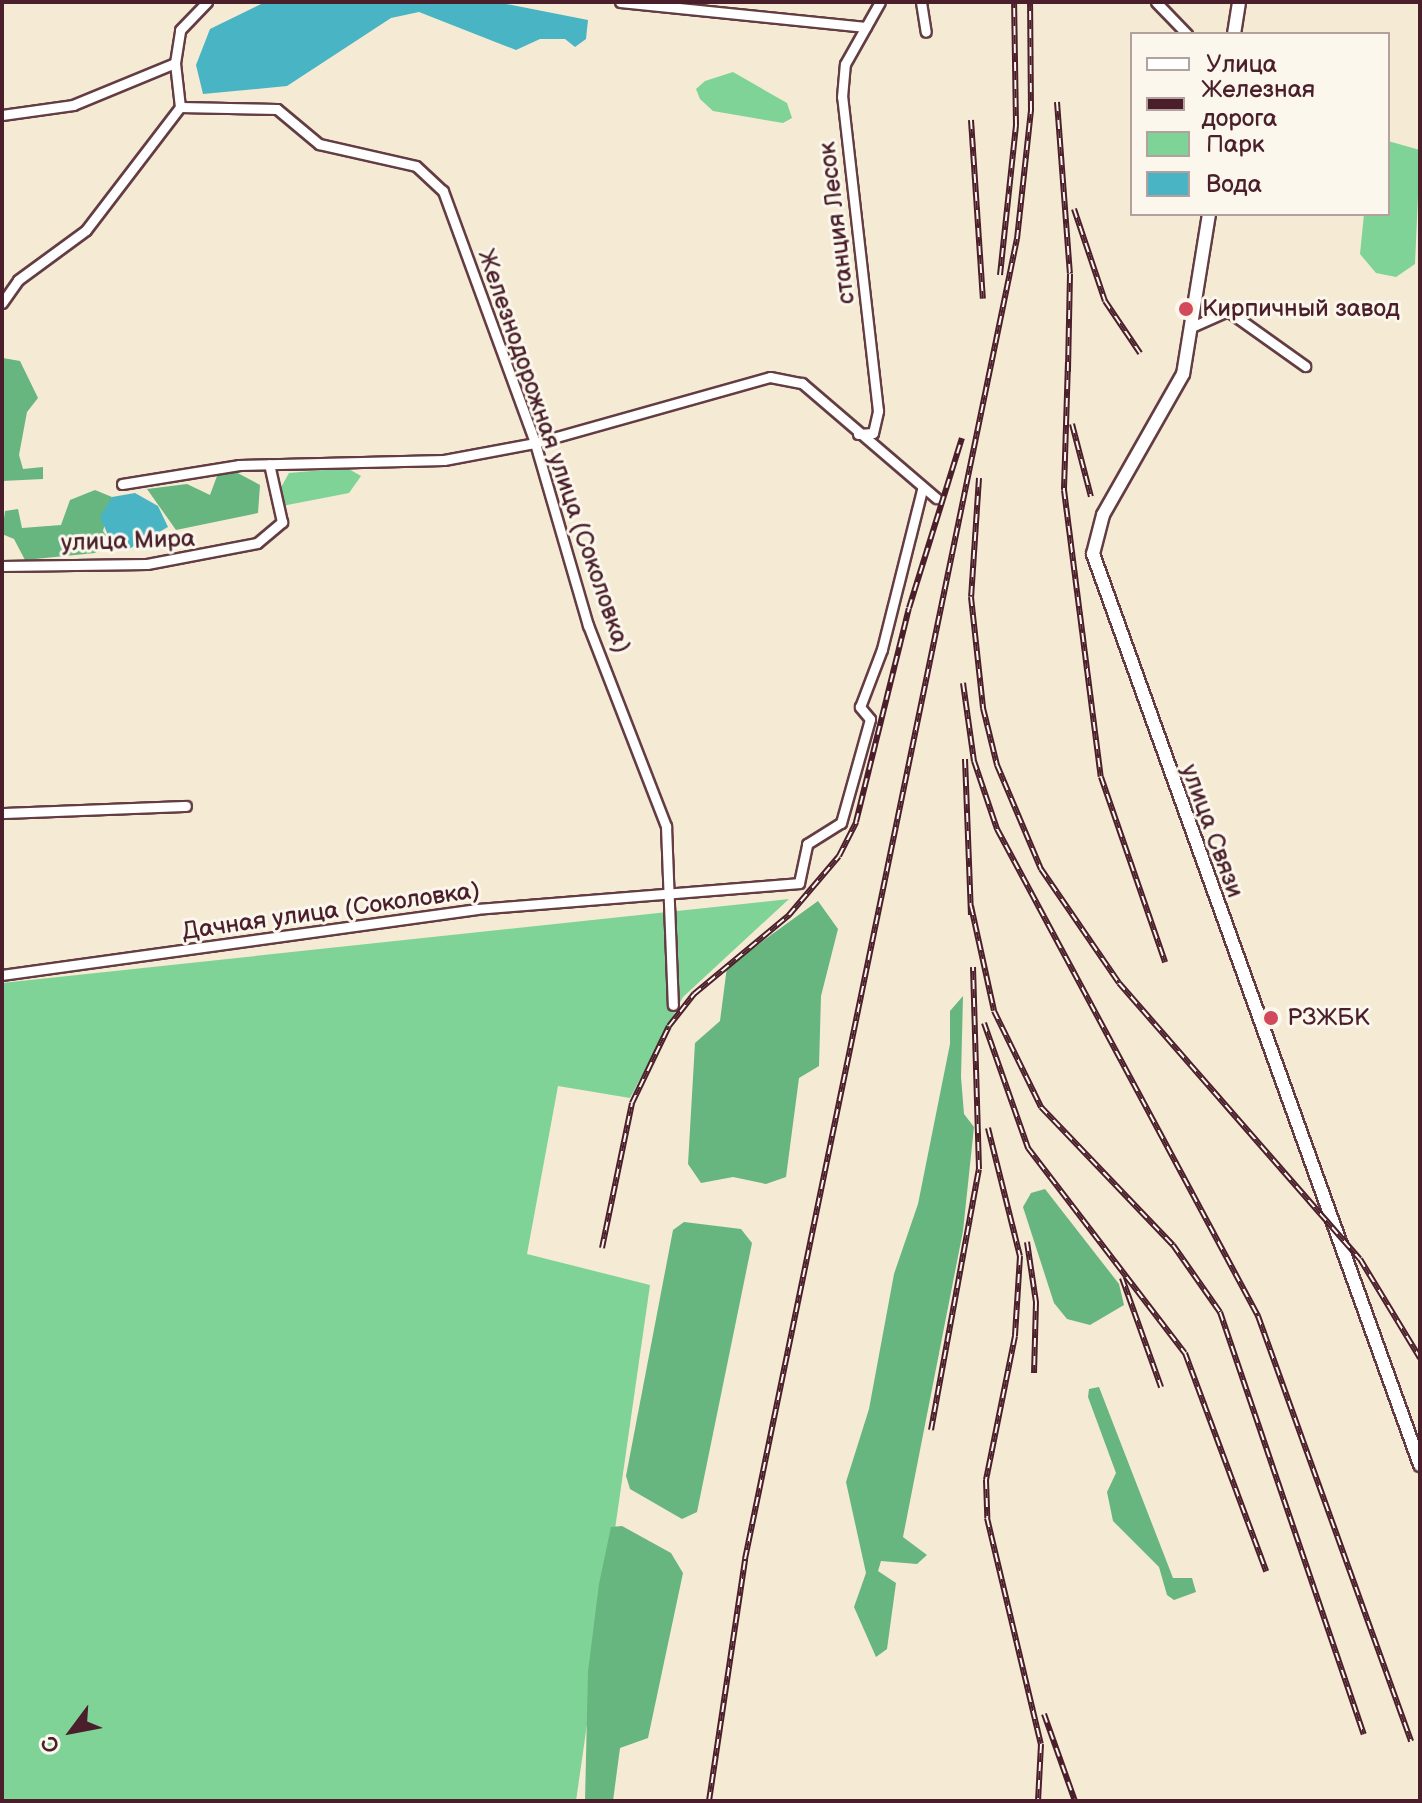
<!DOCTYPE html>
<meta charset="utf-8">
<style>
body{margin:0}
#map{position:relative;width:1422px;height:1803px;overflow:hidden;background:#f5ead4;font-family:"Balsamiq Sans",sans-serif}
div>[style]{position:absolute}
.green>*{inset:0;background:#7fd396}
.forest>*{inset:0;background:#67b57f}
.water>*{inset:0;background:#48b4c4}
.roads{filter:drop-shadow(2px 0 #643d44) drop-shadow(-2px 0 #643d44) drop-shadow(0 2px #643d44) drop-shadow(0 -2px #643d44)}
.street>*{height:9px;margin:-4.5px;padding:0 4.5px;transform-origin:4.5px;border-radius:4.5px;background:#fff}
.secondary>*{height:12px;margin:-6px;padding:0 6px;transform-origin:6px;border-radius:6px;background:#fff}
.rail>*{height:6px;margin-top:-3px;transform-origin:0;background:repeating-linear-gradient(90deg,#fbf7ec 0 9px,#4a1f2b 0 18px);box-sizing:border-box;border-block:2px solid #4a1f2b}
.dots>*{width:22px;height:22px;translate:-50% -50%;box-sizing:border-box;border:4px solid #fbf7ec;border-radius:50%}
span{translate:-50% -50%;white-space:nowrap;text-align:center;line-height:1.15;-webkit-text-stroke:6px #fbf7ec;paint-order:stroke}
.street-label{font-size:24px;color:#4a1f2b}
.poi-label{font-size:24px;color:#4a1f2b}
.left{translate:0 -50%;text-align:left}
.frame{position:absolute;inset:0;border:4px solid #4a1f2b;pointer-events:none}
.legend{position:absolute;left:1130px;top:32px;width:260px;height:184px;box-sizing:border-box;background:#fbf7ec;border:2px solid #b4a19f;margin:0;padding:10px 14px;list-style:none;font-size:24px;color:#4a1f2b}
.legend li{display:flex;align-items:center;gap:16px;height:40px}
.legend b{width:40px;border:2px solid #b4a19f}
.north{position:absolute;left:32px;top:1691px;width:80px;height:80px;-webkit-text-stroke:6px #fbf7ec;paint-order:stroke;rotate:238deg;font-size:22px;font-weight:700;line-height:32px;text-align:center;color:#4a1f2b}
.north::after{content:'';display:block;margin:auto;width:28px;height:36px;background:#4a1f2b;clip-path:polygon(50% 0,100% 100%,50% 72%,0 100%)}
</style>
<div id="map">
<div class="green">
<i style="clip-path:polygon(733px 72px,787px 103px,792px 118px,783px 123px,713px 111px,700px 99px,696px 89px,705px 81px)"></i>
<i style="clip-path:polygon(1388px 141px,1420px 150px,1415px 264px,1396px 277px,1376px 273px,1360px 254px,1364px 214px,1388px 214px)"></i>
<i style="clip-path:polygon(347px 468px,361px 476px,349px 493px,282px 506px,279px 491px,289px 473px)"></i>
<i style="clip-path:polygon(789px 899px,683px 997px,630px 1098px,558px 1086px,527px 1254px,650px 1285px,576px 1801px,2px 1801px,2px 983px)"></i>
</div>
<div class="forest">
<i style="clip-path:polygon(3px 358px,20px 361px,38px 398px,27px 412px,19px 455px,23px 469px,43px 467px,43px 479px,2px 481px)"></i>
<i style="clip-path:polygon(232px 470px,260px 485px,258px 513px,176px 530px,147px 489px,187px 484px,210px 495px,217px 476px)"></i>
<i style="clip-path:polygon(95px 490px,112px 497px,103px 531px,112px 544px,95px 553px,25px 560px,14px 539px,2px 534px,5px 511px,18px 509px,22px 528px,61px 525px,70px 500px)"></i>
<i style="clip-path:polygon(818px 901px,838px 929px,821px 996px,819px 1066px,799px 1078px,786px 1177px,766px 1184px,733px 1177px,701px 1183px,688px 1164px,695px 1043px,720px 1021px,727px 967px)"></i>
<i style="clip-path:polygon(963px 996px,961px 1077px,964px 1114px,974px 1127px,963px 1231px,903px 1537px,927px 1555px,917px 1564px,881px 1561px,878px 1571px,896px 1583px,887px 1649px,876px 1657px,854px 1607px,866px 1573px,846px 1482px,869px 1409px,894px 1274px,918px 1204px,950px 1044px,950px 1011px)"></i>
<i style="clip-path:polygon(1045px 1189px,1119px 1284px,1124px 1305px,1090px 1325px,1067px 1319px,1054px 1303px,1023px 1207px,1031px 1193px)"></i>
<i style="clip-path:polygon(684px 1222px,741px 1229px,752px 1243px,697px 1512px,682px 1519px,630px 1489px,626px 1476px,673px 1230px)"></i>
<i style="clip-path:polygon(1099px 1387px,1173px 1578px,1192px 1578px,1196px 1592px,1174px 1600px,1167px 1595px,1159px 1567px,1113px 1521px,1107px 1492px,1116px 1473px,1088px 1397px,1089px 1389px)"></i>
<i style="clip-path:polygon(622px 1526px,671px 1553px,683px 1573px,648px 1738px,620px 1748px,613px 1801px,585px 1801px,588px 1672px,599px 1584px,611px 1527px)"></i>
</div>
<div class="water">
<i style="clip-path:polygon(265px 2px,496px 2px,588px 20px,586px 39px,575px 47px,565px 39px,540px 39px,516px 50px,419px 12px,391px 18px,287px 86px,203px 94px,196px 65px,210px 29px)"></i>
<i style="clip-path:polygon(135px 493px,158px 506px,168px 527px,127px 550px,112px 544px,100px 517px,112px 497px)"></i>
</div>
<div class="roads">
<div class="street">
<i style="left:620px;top:2px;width:247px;rotate:5.8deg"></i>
<i style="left:921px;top:2px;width:30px;rotate:81deg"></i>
<i style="left:1156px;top:2px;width:45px;rotate:45.9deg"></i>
<i style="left:180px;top:107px;width:97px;rotate:1.2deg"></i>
<i style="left:277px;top:109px;width:55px;rotate:39.8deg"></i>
<i style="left:319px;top:144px;width:99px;rotate:12.8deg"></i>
<i style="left:416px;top:166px;width:37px;rotate:43deg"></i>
<i style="left:443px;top:191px;width:268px;rotate:69.9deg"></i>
<i style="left:535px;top:443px;width:190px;rotate:73.8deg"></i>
<i style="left:588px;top:625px;width:216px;rotate:68.8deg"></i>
<i style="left:666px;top:826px;width:179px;rotate:87.8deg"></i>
<i style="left:2px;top:115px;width:72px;rotate:-8deg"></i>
<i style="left:73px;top:105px;width:110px;rotate:-22.4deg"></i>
<i style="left:175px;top:63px;width:33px;rotate:-81deg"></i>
<i style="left:180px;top:30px;width:39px;rotate:-46deg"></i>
<i style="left:2px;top:303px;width:28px;rotate:-55deg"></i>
<i style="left:18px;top:280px;width:84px;rotate:-36.3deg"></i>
<i style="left:86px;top:230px;width:155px;rotate:-52.6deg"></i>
<i style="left:180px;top:107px;width:44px;rotate:-96.5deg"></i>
<i style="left:1194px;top:326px;width:37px;rotate:-24deg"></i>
<i style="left:1228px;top:311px;width:95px;rotate:35.5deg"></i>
<i style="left:858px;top:434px;width:15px;rotate:-4deg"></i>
<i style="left:873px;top:433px;width:23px;rotate:-77deg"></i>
<i style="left:878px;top:411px;width:316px;rotate:-96.5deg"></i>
<i style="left:842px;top:97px;width:33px;rotate:-85deg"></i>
<i style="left:845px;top:64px;width:71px;rotate:-60.6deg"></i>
<i style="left:122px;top:484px;width:119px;rotate:-9.2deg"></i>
<i style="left:239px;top:465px;width:205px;rotate:-1.4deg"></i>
<i style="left:444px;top:460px;width:93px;rotate:-10.6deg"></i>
<i style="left:535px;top:443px;width:244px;rotate:-15.7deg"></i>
<i style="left:770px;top:377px;width:33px;rotate:11deg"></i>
<i style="left:802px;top:383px;width:177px;rotate:40.6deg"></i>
<i style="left:2px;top:566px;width:145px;rotate:-0.8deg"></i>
<i style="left:147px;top:564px;width:112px;rotate:-10.8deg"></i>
<i style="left:257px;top:543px;width:33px;rotate:-40deg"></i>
<i style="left:282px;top:522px;width:59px;rotate:-102.6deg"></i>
<i style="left:2px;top:813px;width:184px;rotate:-2.2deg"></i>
<i style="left:2px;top:975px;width:479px;rotate:-7.9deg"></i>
<i style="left:476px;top:909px;width:324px;rotate:-4.6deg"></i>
<i style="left:799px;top:883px;width:40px;rotate:-78deg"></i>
<i style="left:807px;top:844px;width:40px;rotate:-32deg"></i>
<i style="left:841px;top:823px;width:108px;rotate:-74.4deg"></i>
<i style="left:870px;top:719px;width:16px;rotate:-130deg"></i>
<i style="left:860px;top:707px;width:62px;rotate:-69.2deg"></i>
<i style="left:882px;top:649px;width:164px;rotate:-75.9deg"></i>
</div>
<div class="secondary">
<i style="left:1234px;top:34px;width:32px;rotate:-81deg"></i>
<i style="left:1209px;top:214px;width:162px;rotate:99.2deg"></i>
<i style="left:1183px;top:374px;width:162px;rotate:119.6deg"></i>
<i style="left:1103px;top:515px;width:40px;rotate:104.4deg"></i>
<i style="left:1093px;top:554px;width:968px;rotate:70.25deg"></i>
</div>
</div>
<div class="rail">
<i style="left:1057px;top:102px;width:172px;rotate:85.7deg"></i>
<i style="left:1070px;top:274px;width:98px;rotate:91.2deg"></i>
<i style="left:971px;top:120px;width:179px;rotate:86.2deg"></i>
<i style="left:1074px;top:209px;width:97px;rotate:71.4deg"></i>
<i style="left:1105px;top:301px;width:63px;rotate:56.1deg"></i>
<i style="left:1000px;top:275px;width:151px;rotate:-83.9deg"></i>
<i style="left:1016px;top:125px;width:123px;rotate:-90.9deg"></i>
<i style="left:1068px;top:362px;width:128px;rotate:91.8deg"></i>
<i style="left:1064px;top:490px;width:289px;rotate:82.7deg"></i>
<i style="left:1101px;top:777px;width:196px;rotate:70.9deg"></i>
<i style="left:1072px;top:424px;width:75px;rotate:75.4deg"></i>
<i style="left:979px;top:478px;width:119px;rotate:93.8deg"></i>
<i style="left:971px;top:597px;width:112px;rotate:83.8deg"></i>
<i style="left:983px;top:708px;width:59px;rotate:76.2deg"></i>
<i style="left:997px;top:765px;width:113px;rotate:67.1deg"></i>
<i style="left:1041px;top:869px;width:138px;rotate:55.6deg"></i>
<i style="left:1119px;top:983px;width:366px;rotate:48.9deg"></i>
<i style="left:1360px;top:1259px;width:116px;rotate:58.8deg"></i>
<i style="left:963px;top:683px;width:79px;rotate:82deg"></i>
<i style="left:974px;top:761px;width:72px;rotate:71.3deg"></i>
<i style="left:997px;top:829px;width:553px;rotate:61.81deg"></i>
<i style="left:1258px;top:1316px;width:452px;rotate:70.2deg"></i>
<i style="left:965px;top:759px;width:156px;rotate:87.8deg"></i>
<i style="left:971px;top:906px;width:107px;rotate:77.6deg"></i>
<i style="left:994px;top:1011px;width:107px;rotate:63.9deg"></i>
<i style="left:1041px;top:1107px;width:191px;rotate:46.3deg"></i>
<i style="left:1173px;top:1245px;width:82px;rotate:55deg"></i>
<i style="left:1220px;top:1312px;width:446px;rotate:71.2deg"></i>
<i style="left:984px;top:1023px;width:133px;rotate:70.6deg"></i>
<i style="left:1028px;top:1148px;width:258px;rotate:52.6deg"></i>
<i style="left:1185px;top:1353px;width:233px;rotate:69.6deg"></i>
<i style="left:988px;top:1128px;width:132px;rotate:76deg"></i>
<i style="left:1020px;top:1256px;width:80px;rotate:93.6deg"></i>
<i style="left:1015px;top:1336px;width:147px;rotate:101.4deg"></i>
<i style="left:986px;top:1480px;width:38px;rotate:88deg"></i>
<i style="left:987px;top:1518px;width:232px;rotate:76.6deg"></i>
<i style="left:1041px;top:1744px;width:57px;rotate:93deg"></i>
<i style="left:1027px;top:1242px;width:61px;rotate:81.5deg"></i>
<i style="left:1036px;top:1302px;width:71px;rotate:91.6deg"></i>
<i style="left:602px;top:1248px;width:148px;rotate:-78.3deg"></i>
<i style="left:632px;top:1103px;width:85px;rotate:-64.3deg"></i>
<i style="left:669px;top:1026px;width:41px;rotate:-52deg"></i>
<i style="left:694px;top:994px;width:124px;rotate:-39.7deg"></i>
<i style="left:789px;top:915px;width:77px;rotate:-49.7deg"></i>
<i style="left:839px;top:856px;width:38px;rotate:-63deg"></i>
<i style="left:856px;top:822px;width:220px;rotate:-76.1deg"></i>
<i style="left:909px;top:608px;width:178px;rotate:-72.7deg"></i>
<i style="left:1122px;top:1278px;width:116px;rotate:70.3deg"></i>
<i style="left:931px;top:1430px;width:265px;rotate:-79.6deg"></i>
<i style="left:979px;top:1169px;width:202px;rotate:-91.7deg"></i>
<i style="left:1044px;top:1714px;width:92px;rotate:70.4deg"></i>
<i style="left:709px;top:1801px;width:245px;rotate:-81.5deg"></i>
<i style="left:745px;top:1559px;width:1348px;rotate:-78.36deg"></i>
<i style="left:1017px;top:239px;width:130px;rotate:-83.8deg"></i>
<i style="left:1031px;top:110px;width:108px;rotate:-90.5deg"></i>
</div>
<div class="dots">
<i style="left:1186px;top:309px;background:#d1495b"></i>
<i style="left:1271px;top:1018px;background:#d1495b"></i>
</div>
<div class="street-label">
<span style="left:837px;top:223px;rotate:-97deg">станция Лесок</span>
<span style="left:554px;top:451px;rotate:71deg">Железнодорожная улица (Соколовка)</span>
<span style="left:128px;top:541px;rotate:-2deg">улица Мира</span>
<span style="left:1212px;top:831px;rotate:70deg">улица Связи</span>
<span style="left:331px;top:911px;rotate:-8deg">Дачная улица (Соколовка)</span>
</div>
<div class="poi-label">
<span class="left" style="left:1202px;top:309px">Кирпичный завод</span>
<span class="left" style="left:1287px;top:1018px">РЗЖБК</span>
</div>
<div class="frame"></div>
<ul class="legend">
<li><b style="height:10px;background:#fff"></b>Улица</li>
<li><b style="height:10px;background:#4a1f2b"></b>Железная дорога</li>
<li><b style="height:22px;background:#7fd396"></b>Парк</li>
<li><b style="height:22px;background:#48b4c4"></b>Вода</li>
</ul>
<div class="north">С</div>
</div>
